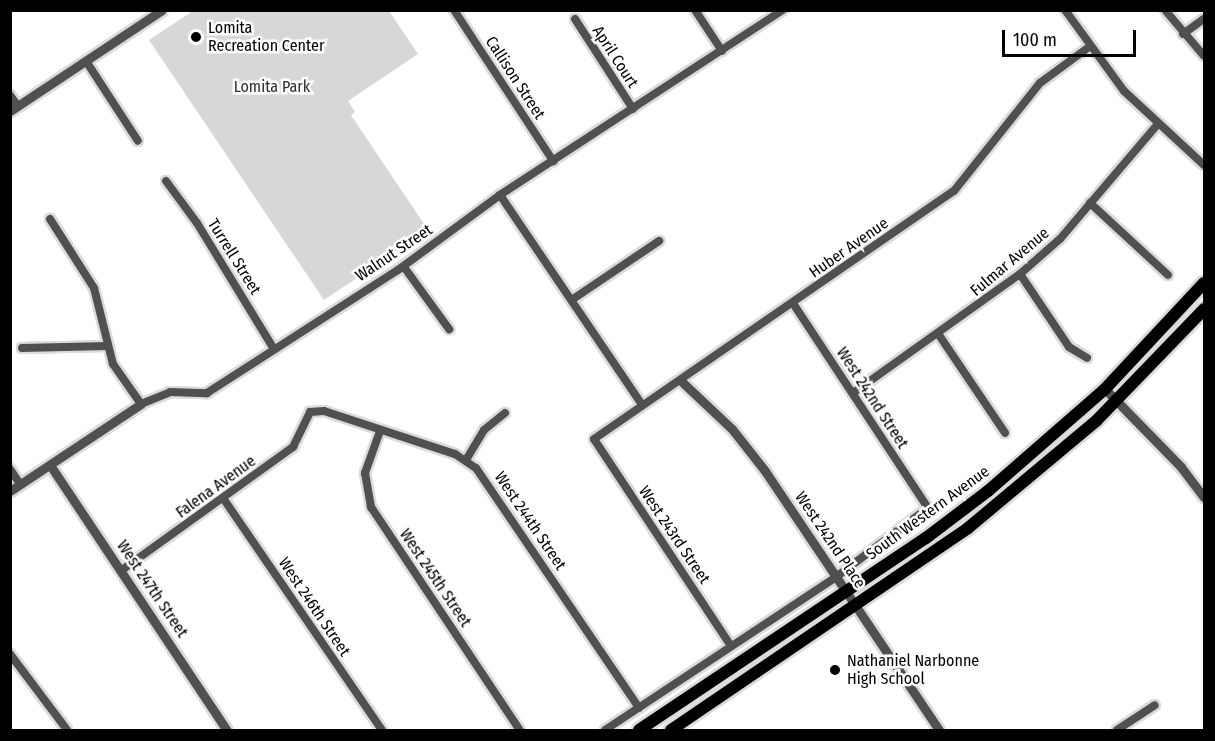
<!DOCTYPE html>
<style>
body{margin:0}
#map{position:relative;width:1215px;height:741px;overflow:hidden;background:#fff;font-family:"Fira Sans Condensed",sans-serif}
div>[style]{position:absolute}
.green>*{inset:0;background:#d7d7d7}
.roads{filter:drop-shadow(2px 0 #dbdbdb) drop-shadow(-2px 0 #dbdbdb) drop-shadow(0 2px #dbdbdb) drop-shadow(0 -2px #dbdbdb)}
.minor>*{height:8px;margin:-4px;padding:0 4px;transform-origin:4px;border-radius:4px;background:#505050}
.tertiary>*{height:9px;margin:-4.5px;padding:0 4.5px;transform-origin:4.5px;border-radius:4.5px;background:#505050}
.primary>*{height:12px;margin:-6px;padding:0 6px;transform-origin:6px;border-radius:6px;background:#000}
.dots>*{width:16px;height:16px;translate:-50% -50%;box-sizing:border-box;border:3px solid #fff;border-radius:50%}
span{translate:-50% -50%;white-space:nowrap;text-align:center;line-height:1.15;-webkit-text-stroke:5px #fff;paint-order:stroke}
.poi-label{font-size:16px;color:#000}
.left{translate:0 -50%;text-align:left}
.street-label{font-size:16px;color:#000}
.park-label{font-size:16px;color:#2e2e2e}
.frame{position:absolute;inset:0;border:12px solid #000;pointer-events:none}
.scale{position:absolute;left:1002px;top:30px;width:134px;height:27px;box-sizing:border-box;border:3px solid #000;border-top:0;padding-left:8px;font-size:18px;line-height:21px;white-space:nowrap;color:#000;-webkit-text-stroke:4px #fff;paint-order:stroke}
</style>
<div id="map">
<div class="green">
<i style="clip-path:polygon(193px 11px,389px 11px,418px 54px,348px 101px,355px 112px,351px 115px,428px 230px,324px 300px,149px 40px)"></i>
</div>
<div class="roads">
<div class="minor">
<i style="left:454px;top:10px;width:181px;rotate:56.7deg"></i>
<i style="left:695px;top:10px;width:49px;rotate:56.6deg"></i>
<i style="left:1065px;top:10px;width:100px;rotate:53.9deg"></i>
<i style="left:1124px;top:91px;width:109px;rotate:42.8deg"></i>
<i style="left:1165px;top:10px;width:60px;rotate:49.7deg"></i>
<i style="left:575px;top:19px;width:107px;rotate:57.2deg"></i>
<i style="left:1183px;top:34px;width:26px;rotate:-36deg"></i>
<i style="left:86px;top:61px;width:95px;rotate:57deg"></i>
<i style="left:10px;top:95px;width:14px;rotate:54deg"></i>
<i style="left:166px;top:181px;width:52px;rotate:53.6deg"></i>
<i style="left:197px;top:223px;width:148px;rotate:58.6deg"></i>
<i style="left:500px;top:195px;width:254px;rotate:55.9deg"></i>
<i style="left:1090px;top:203px;width:106px;rotate:42.7deg"></i>
<i style="left:50px;top:219px;width:82px;rotate:57.5deg"></i>
<i style="left:94px;top:288px;width:78px;rotate:76deg"></i>
<i style="left:113px;top:364px;width:49px;rotate:55deg"></i>
<i style="left:141px;top:404px;width:31px;rotate:-22deg"></i>
<i style="left:170px;top:392px;width:37px;rotate:2deg"></i>
<i style="left:207px;top:393px;width:227px;rotate:-32.8deg"></i>
<i style="left:398px;top:270px;width:127px;rotate:-36.3deg"></i>
<i style="left:500px;top:195px;width:338px;rotate:-33.2deg"></i>
<i style="left:404px;top:267px;width:77px;rotate:54deg"></i>
<i style="left:1020px;top:274px;width:88px;rotate:56.1deg"></i>
<i style="left:1069px;top:347px;width:21px;rotate:31deg"></i>
<i style="left:573px;top:299px;width:104px;rotate:-34deg"></i>
<i style="left:939px;top:335px;width:118px;rotate:56deg"></i>
<i style="left:22px;top:348px;width:86px;rotate:-1.3deg"></i>
<i style="left:853px;top:393px;width:205px;rotate:-35.5deg"></i>
<i style="left:1020px;top:274px;width:53px;rotate:-41.2deg"></i>
<i style="left:1060px;top:239px;width:151px;rotate:-49.6deg"></i>
<i style="left:380px;top:431px;width:45px;rotate:109.7deg"></i>
<i style="left:365px;top:473px;width:35px;rotate:80deg"></i>
<i style="left:371px;top:507px;width:268px;rotate:56.3deg"></i>
<i style="left:466px;top:460px;width:35px;rotate:-59deg"></i>
<i style="left:484px;top:430px;width:27px;rotate:-39deg"></i>
<i style="left:10px;top:469px;width:18px;rotate:56deg"></i>
<i style="left:223px;top:498px;width:281px;rotate:55.6deg"></i>
<i style="left:122px;top:570px;width:211px;rotate:-35.7deg"></i>
<i style="left:293px;top:447px;width:39px;rotate:-64deg"></i>
<i style="left:310px;top:412px;width:14px;rotate:-4deg"></i>
<i style="left:324px;top:411px;width:138px;rotate:18.2deg"></i>
<i style="left:455px;top:454px;width:25px;rotate:34deg"></i>
<i style="left:476px;top:468px;width:290px;rotate:55.8deg"></i>
<i style="left:731px;top:646px;width:248px;rotate:-123.5deg"></i>
<i style="left:594px;top:439px;width:437px;rotate:-34.6deg"></i>
<i style="left:954px;top:191px;width:138px;rotate:-51.5deg"></i>
<i style="left:1040px;top:83px;width:61px;rotate:-36.3deg"></i>
<i style="left:10px;top:654px;width:95px;rotate:53.1deg"></i>
<i style="left:605px;top:730px;width:277px;rotate:-33.5deg"></i>
<i style="left:836px;top:577px;width:115px;rotate:-36.9deg"></i>
<i style="left:928px;top:508px;width:245px;rotate:-123.4deg"></i>
<i style="left:1117px;top:730px;width:45px;rotate:-33.3deg"></i>
</div>
<div class="tertiary">
<i style="left:10px;top:111px;width:182px;rotate:-33.6deg"></i>
<i style="left:680px;top:380px;width:71px;rotate:43.3deg"></i>
<i style="left:732px;top:429px;width:53px;rotate:51.8deg"></i>
<i style="left:765px;top:471px;width:312px;rotate:56.1deg"></i>
<i style="left:1105px;top:389px;width:109px;rotate:45.7deg"></i>
<i style="left:1181px;top:467px;width:38px;rotate:53deg"></i>
<i style="left:50px;top:465px;width:319px;rotate:56.3deg"></i>
<i style="left:10px;top:491px;width:157px;rotate:-33.6deg"></i>
</div>
<div class="primary">
<i style="left:639px;top:730px;width:345px;rotate:-33.8deg"></i>
<i style="left:926px;top:538px;width:78px;rotate:-37.2deg"></i>
<i style="left:988px;top:491px;width:155px;rotate:-41.1deg"></i>
<i style="left:1105px;top:389px;width:145px;rotate:-47deg"></i>
<i style="left:671px;top:730px;width:359px;rotate:-34.2deg"></i>
<i style="left:968px;top:528px;width:167px;rotate:-39.9deg"></i>
<i style="left:1096px;top:421px;width:156px;rotate:-46deg"></i>
</div>
</div>
<div class="dots">
<i style="left:196px;top:37px;background:#000"></i>
<i style="left:835px;top:670px;background:#000"></i>
</div>
<div class="poi-label">
<span class="left" style="left:208px;top:37px">Lomita<br>Recreation Center</span>
<span class="left" style="left:847px;top:670px">Nathaniel Narbonne<br>High School</span>
</div>
<div class="street-label">
<span style="left:615px;top:57px;rotate:57deg">April Court</span>
<span style="left:515px;top:78px;rotate:57deg">Callison Street</span>
<span style="left:849px;top:248px;rotate:-35deg">Huber Avenue</span>
<span style="left:394px;top:253px;rotate:-34deg">Walnut Street</span>
<span style="left:234px;top:257px;rotate:58deg">Turrell Street</span>
<span style="left:1010px;top:262px;rotate:-40deg">Fulmar Avenue</span>
<span style="left:872px;top:398px;rotate:57deg">West 242nd Street</span>
<span style="left:216px;top:487px;rotate:-36deg">Falena Avenue</span>
<span style="left:928px;top:513px;rotate:-36deg">South Western Avenue</span>
<span style="left:530px;top:521px;rotate:56deg">West 244th Street</span>
<span style="left:674px;top:535px;rotate:56deg">West 243rd Street</span>
<span style="left:830px;top:540px;rotate:56deg">West 242nd Place</span>
<span style="left:435px;top:578px;rotate:56deg">West 245th Street</span>
<span style="left:152px;top:589px;rotate:56deg">West 247th Street</span>
<span style="left:314px;top:607px;rotate:56deg">West 246th Street</span>
</div>
<div class="park-label">
<span style="left:272px;top:87px">Lomita Park</span>
</div>
<div class="frame"></div>
<div class="scale">100 m</div>
</div>
